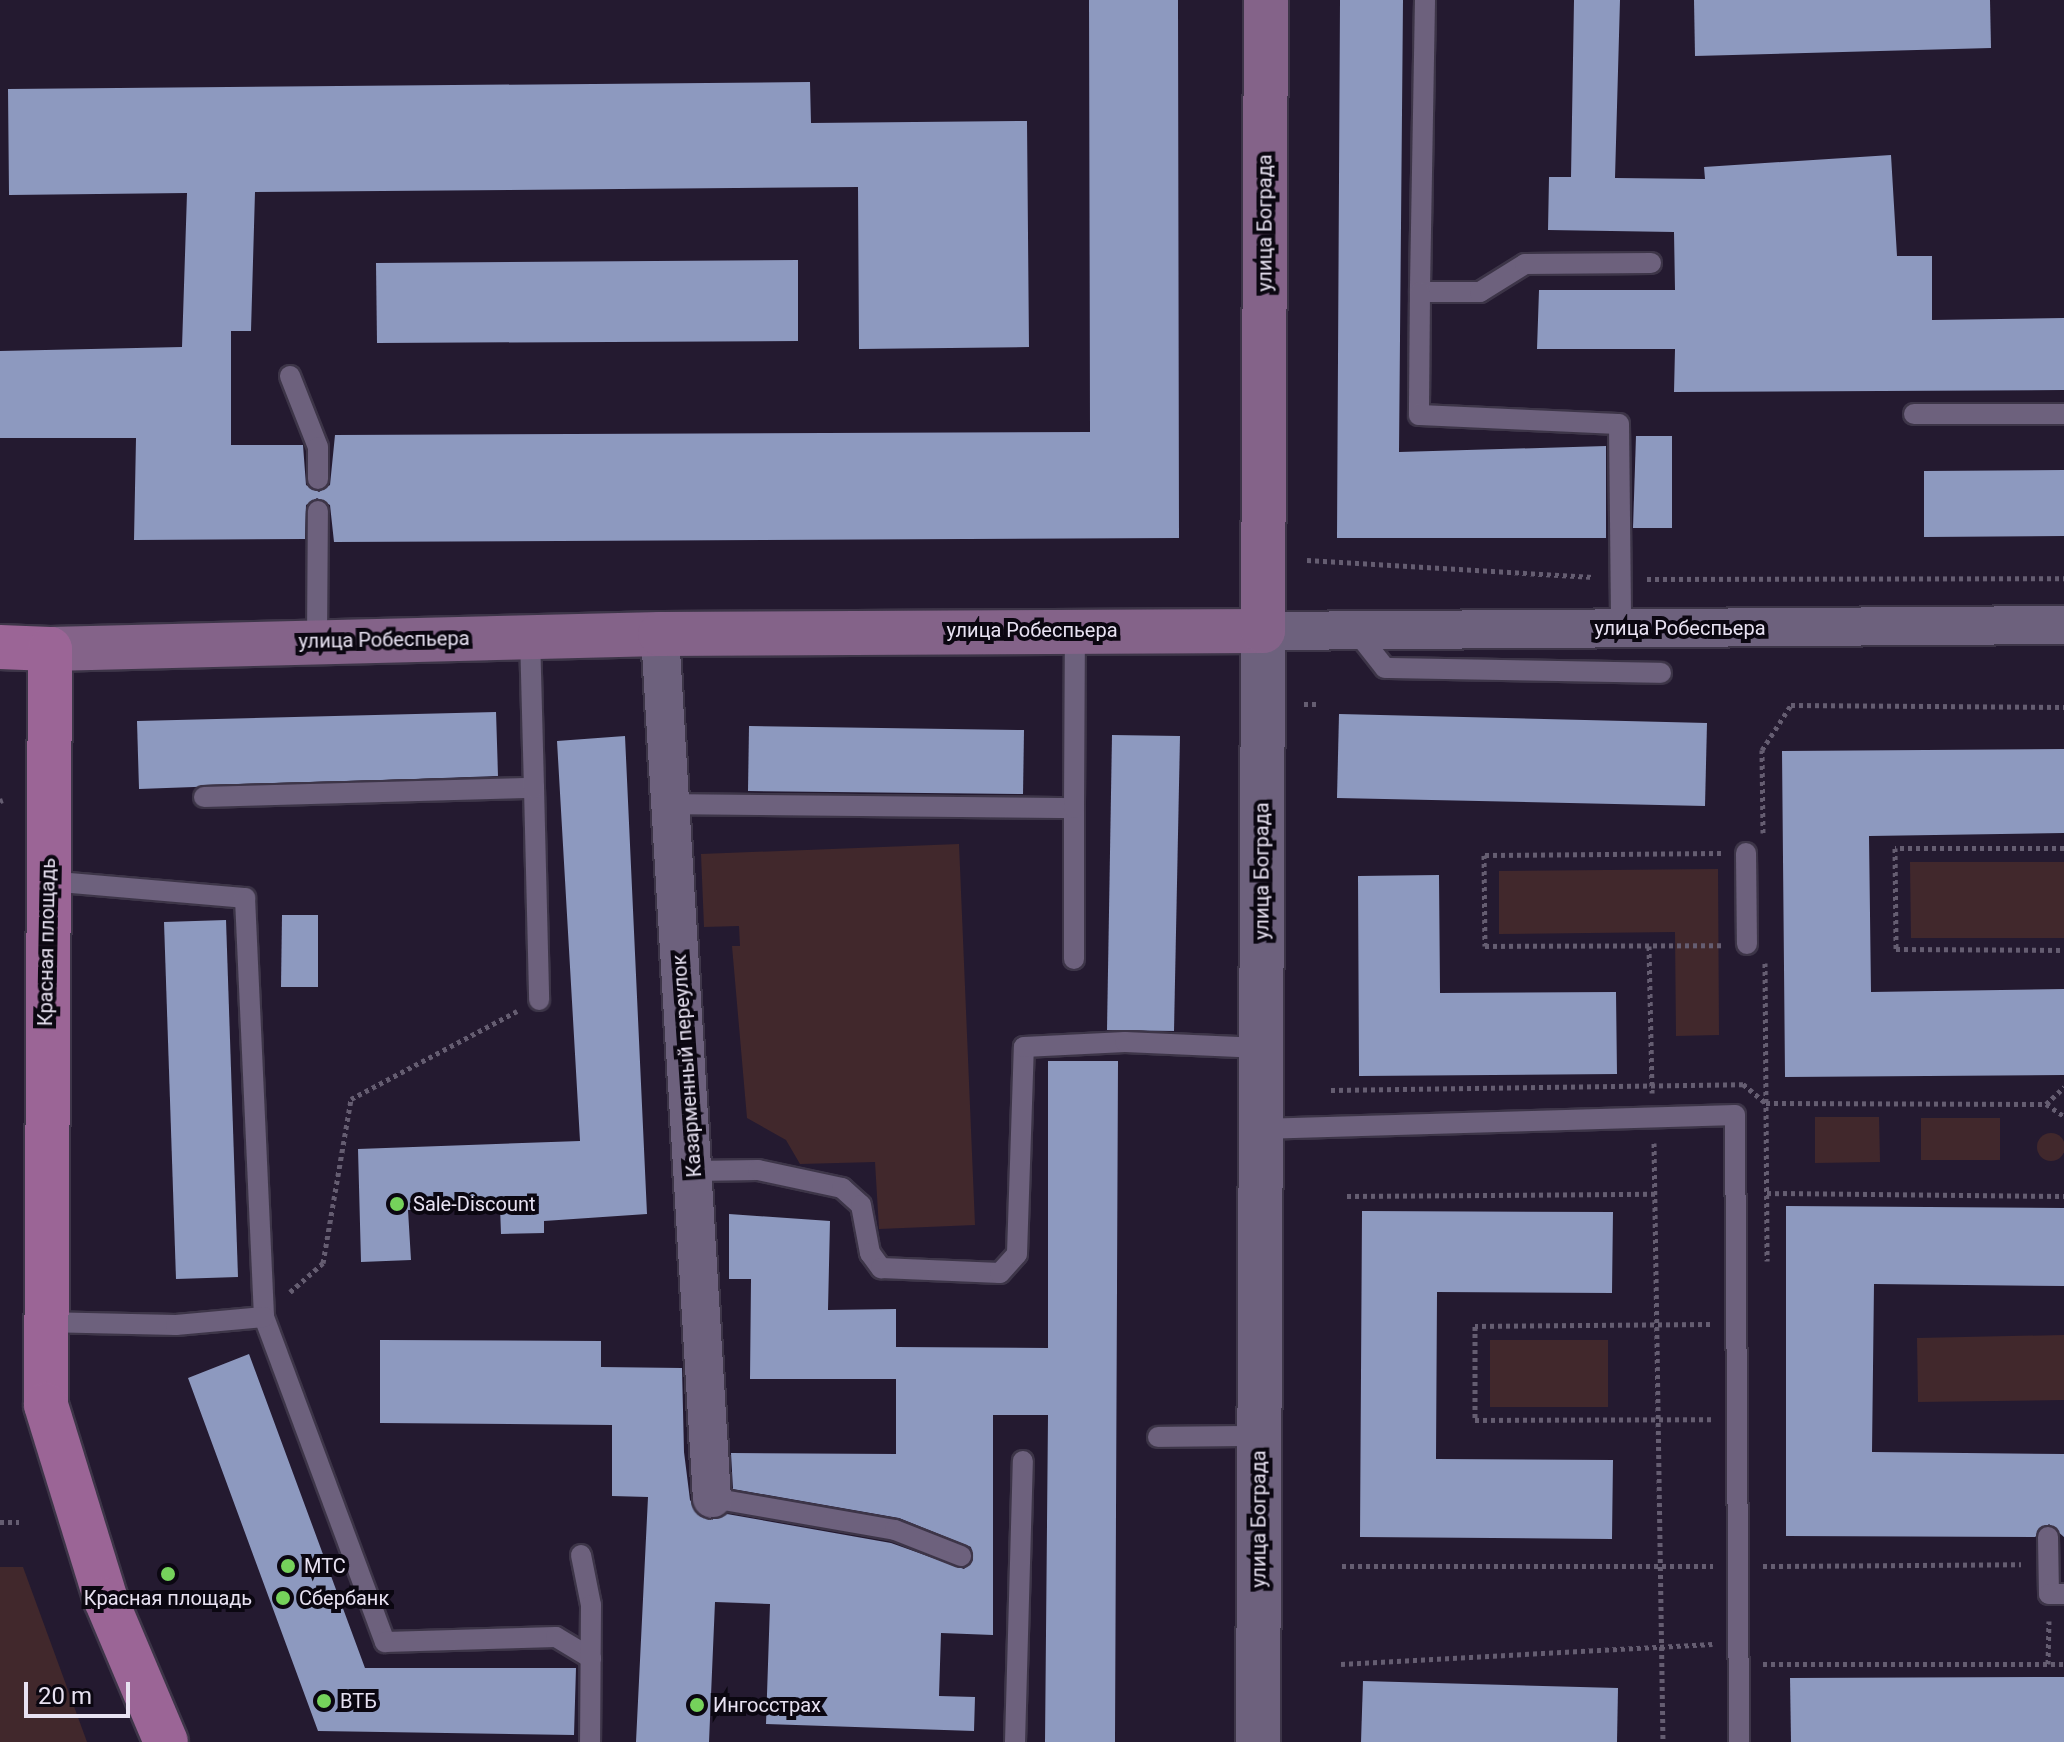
<!DOCTYPE html>
<meta charset="utf-8">
<style>
body{margin:0}
#map{position:relative;width:2064px;height:1742px;overflow:hidden;background:#241a30;font-family:Roboto,sans-serif}
div>[style]{position:absolute}
.green>*{inset:0;background:#41282c}
.round{border-radius:50%}
.building>*{inset:0;background:#8d99bf}
.path>*{height:5px;margin-top:-2.5px;transform-origin:0;background:repeating-linear-gradient(90deg,#655d71 0 4px,transparent 0 8px)}
.roads{filter:drop-shadow(2px 0 #3d3548) drop-shadow(-2px 0 #3d3548) drop-shadow(0 2px #3d3548) drop-shadow(0 -2px #3d3548)}
.service>*{height:20px;margin:-10px;padding:0 10px;transform-origin:10px;border-radius:10px;background:#6d617d}
.minor>*{height:38px;margin:-19px;padding:0 19px;transform-origin:19px;border-radius:19px;background:#6d617d}
.tertiary>*{height:44px;margin:-22px;padding:0 22px;transform-origin:22px;border-radius:22px;background:#6d617d}
.secondary>*{height:44px;margin:-22px;padding:0 22px;transform-origin:22px;border-radius:22px;background:#846389}
.primary>*{height:44px;margin:-22px;padding:0 22px;transform-origin:22px;border-radius:22px;background:#9b6596}
.dots>*{width:22px;height:22px;translate:-50% -50%;box-sizing:border-box;border:4px solid #0b0711;border-radius:50%}
span{translate:-50% -50%;white-space:nowrap;text-align:center;line-height:1.15;-webkit-text-stroke:8px #0b0711;paint-order:stroke}
.street-label{font-size:20px;color:#e8e2f2}
.poi-label{font-size:20px;color:#e8e2f2}
.left{translate:0 -50%;text-align:left}
.scale{position:absolute;left:24px;top:1682px;width:106px;height:36px;box-sizing:border-box;border:4px solid #e8e2f2;border-top:0;padding-left:10px;font-size:24px;line-height:28px;white-space:nowrap;color:#e8e2f2;-webkit-text-stroke:6px #0b0711;paint-order:stroke}
</style>
<div id="map">
<div class="green">
<i style="clip-path:polygon(959px 844px,975px 1225px,879px 1229px,875px 1162px,800px 1164px,786px 1140px,747px 1118px,732px 946px,740px 946px,739px 926px,704px 927px,701px 854px)"></i>
<i style="clip-path:polygon(1910px 862px,2064px 862px,2064px 938px,1911px 938px)"></i>
<i style="clip-path:polygon(1718px 869px,1719px 1035px,1676px 1036px,1675px 932px,1499px 934px,1499px 871px)"></i>
<i style="clip-path:polygon(1815px 1117px,1879px 1117px,1880px 1162px,1815px 1163px)"></i>
<i style="clip-path:polygon(1921px 1118px,2000px 1118px,2000px 1160px,1921px 1160px)"></i>
<i class="round" style="left:2037px;top:1133px;width:28px;height:28px"></i>
<i style="clip-path:polygon(2064px 1335px,2064px 1400px,1918px 1402px,1917px 1338px)"></i>
<i style="clip-path:polygon(1490px 1340px,1608px 1340px,1608px 1407px,1490px 1407px)"></i>
<i style="clip-path:polygon(0 1567px,23px 1567px,87px 1742px,0 1742px)"></i>
</div>
<div class="building">
<i style="clip-path:polygon(1089px 0,1178px 0,1179px 538px,334px 542px,330px 505px,317px 498px,306px 505px,305px 539px,134px 540px,136px 438px,0 438px,0 351px,182px 347px,187px 193px,9px 195px,8px 89px,810px 82px,811px 123px,1027px 121px,1029px 347px,859px 349px,858px 187px,255px 192px,251px 331px,231px 331px,231px 445px,303px 445px,306px 485px,319px 492px,330px 485px,335px 435px,1090px 432px)"></i>
<i style="clip-path:polygon(1340px 0,1403px 0,1399px 452px,1606px 446px,1606px 538px,1337px 538px)"></i>
<i style="clip-path:polygon(1574px 0,1620px 0,1615px 178px,1705px 179px,1704px 167px,1891px 155px,1897px 256px,1932px 256px,1932px 320px,2064px 318px,2064px 390px,1674px 392px,1675px 349px,1537px 349px,1539px 290px,1675px 290px,1674px 232px,1548px 230px,1549px 177px,1571px 177px)"></i>
<i style="clip-path:polygon(1694px 0,1990px 0,1991px 48px,1695px 56px)"></i>
<i style="clip-path:polygon(798px 260px,798px 341px,377px 343px,376px 263px)"></i>
<i style="clip-path:polygon(1636px 436px,1672px 436px,1672px 528px,1633px 528px)"></i>
<i style="clip-path:polygon(2064px 470px,2064px 536px,1924px 537px,1924px 471px)"></i>
<i style="clip-path:polygon(496px 712px,498px 776px,139px 789px,137px 721px)"></i>
<i style="clip-path:polygon(1339px 714px,1707px 723px,1705px 806px,1337px 798px)"></i>
<i style="clip-path:polygon(749px 726px,1024px 730px,1023px 794px,748px 791px)"></i>
<i style="clip-path:polygon(1112px 735px,1180px 736px,1174px 1031px,1107px 1030px)"></i>
<i style="clip-path:polygon(625px 736px,647px 1214px,544px 1221px,544px 1233px,501px 1234px,500px 1207px,408px 1210px,411px 1260px,361px 1262px,358px 1149px,580px 1141px,557px 741px)"></i>
<i style="clip-path:polygon(2064px 749px,2064px 833px,1869px 836px,1871px 992px,2064px 989px,2064px 1075px,1785px 1077px,1782px 751px)"></i>
<i style="clip-path:polygon(1439px 875px,1440px 993px,1616px 992px,1617px 1074px,1359px 1076px,1358px 876px)"></i>
<i style="clip-path:polygon(282px 915px,318px 915px,318px 987px,281px 987px)"></i>
<i style="clip-path:polygon(226px 920px,238px 1277px,176px 1279px,164px 922px)"></i>
<i style="clip-path:polygon(1048px 1061px,1118px 1061px,1115px 1742px,1045px 1742px,1048px 1415px,993px 1415px,993px 1635px,941px 1633px,939px 1696px,975px 1697px,974px 1731px,766px 1724px,770px 1604px,715px 1602px,709px 1742px,636px 1742px,648px 1497px,612px 1496px,612px 1425px,380px 1423px,380px 1340px,601px 1341px,601px 1367px,682px 1368px,684px 1452px,690px 1500px,702px 1517px,727px 1514px,891px 1543px,964px 1569px,973px 1560px,971px 1547px,899px 1518px,733px 1489px,731px 1453px,896px 1454px,896px 1379px,750px 1379px,751px 1279px,729px 1279px,729px 1214px,830px 1221px,828px 1310px,896px 1309px,896px 1347px,1048px 1348px)"></i>
<i style="clip-path:polygon(1786px 1206px,2064px 1208px,2064px 1286px,1874px 1284px,1872px 1452px,2064px 1454px,2064px 1537px,2049px 1524px,2035px 1537px,1786px 1536px)"></i>
<i style="clip-path:polygon(1362px 1211px,1613px 1212px,1612px 1293px,1437px 1292px,1436px 1459px,1613px 1460px,1612px 1539px,1360px 1537px)"></i>
<i style="clip-path:polygon(249px 1354px,365px 1668px,576px 1668px,574px 1735px,318px 1731px,188px 1378px)"></i>
<i style="clip-path:polygon(2064px 1677px,2064px 1742px,1791px 1742px,1790px 1678px)"></i>
<i style="clip-path:polygon(1363px 1681px,1618px 1688px,1617px 1742px,1361px 1742px)"></i>
</div>
<div class="path">
<i style="left:1307px;top:560px;width:287px;rotate:3.4deg"></i>
<i style="left:1647px;top:579px;width:417px;rotate:-0.1deg"></i>
<i style="left:1304px;top:704px;width:14px"></i>
<i style="left:0;top:801px;width:3px;rotate:-18deg"></i>
<i style="left:1763px;top:833px;width:83px;rotate:-90.7deg"></i>
<i style="left:1762px;top:750px;width:54px;rotate:-57.2deg"></i>
<i style="left:1791px;top:705px;width:273px;rotate:0.4deg"></i>
<i style="left:2064px;top:848px;width:169px;rotate:180deg"></i>
<i style="left:1895px;top:848px;width:101px;rotate:89.4deg"></i>
<i style="left:1896px;top:949px;width:168px;rotate:0.3deg"></i>
<i style="left:1721px;top:853px;width:237px;rotate:179.5deg"></i>
<i style="left:1484px;top:855px;width:91px;rotate:89.4deg"></i>
<i style="left:1485px;top:946px;width:237px;rotate:-0.2deg"></i>
<i style="left:1649px;top:946px;width:147px;rotate:88.8deg"></i>
<i style="left:1765px;top:963px;width:298px;rotate:89.6deg"></i>
<i style="left:1331px;top:1090px;width:412px;rotate:-0.8deg"></i>
<i style="left:1743px;top:1084px;width:30px;rotate:40deg"></i>
<i style="left:1766px;top:1103px;width:280px;rotate:0.2deg"></i>
<i style="left:2046px;top:1104px;width:25px;rotate:-43deg"></i>
<i style="left:2046px;top:1104px;width:22px;rotate:34deg"></i>
<i style="left:1654px;top:1143px;width:599px;rotate:89.14deg"></i>
<i style="left:1767px;top:1193px;width:297px;rotate:0.6deg"></i>
<i style="left:1347px;top:1196px;width:309px;rotate:-0.4deg"></i>
<i style="left:290px;top:1292px;width:44px;rotate:-41.3deg"></i>
<i style="left:323px;top:1263px;width:166px;rotate:-80.3deg"></i>
<i style="left:351px;top:1099px;width:188px;rotate:-27.9deg"></i>
<i style="left:1710px;top:1324px;width:235px;rotate:179.5deg"></i>
<i style="left:1475px;top:1326px;width:94px;rotate:90deg"></i>
<i style="left:1475px;top:1420px;width:236px;rotate:-0.2deg"></i>
<i style="left:0;top:1522px;width:19px"></i>
<i style="left:1342px;top:1566px;width:371px"></i>
<i style="left:1763px;top:1566px;width:258px;rotate:-0.4deg"></i>
<i style="left:1341px;top:1664px;width:372px;rotate:-3.1deg"></i>
<i style="left:1763px;top:1664px;width:301px"></i>
<i style="left:2048px;top:1664px;width:43px;rotate:-88.7deg"></i>
</div>
<div class="roads">
<div class="service">
<i style="left:1425px;top:0;width:292px;rotate:91deg"></i>
<i style="left:1420px;top:292px;width:60px"></i>
<i style="left:1480px;top:292px;width:53px;rotate:-31.9deg"></i>
<i style="left:1525px;top:264px;width:126px;rotate:-0.5deg"></i>
<i style="left:1420px;top:292px;width:123px;rotate:90.5deg"></i>
<i style="left:1419px;top:415px;width:200px;rotate:2.6deg"></i>
<i style="left:1619px;top:424px;width:204px;rotate:89.4deg"></i>
<i style="left:290px;top:376px;width:76px;rotate:68.5deg"></i>
<i style="left:318px;top:447px;width:32px;rotate:90deg"></i>
<i style="left:1914px;top:414px;width:150px"></i>
<i style="left:1355px;top:630px;width:48px;rotate:51.7deg"></i>
<i style="left:1385px;top:668px;width:276px;rotate:1deg"></i>
<i style="left:317px;top:641px;width:130px;rotate:-89.6deg"></i>
<i style="left:534px;top:788px;width:212px;rotate:88.6deg"></i>
<i style="left:204px;top:797px;width:330px;rotate:-1.6deg"></i>
<i style="left:534px;top:788px;width:151px;rotate:-91.5deg"></i>
<i style="left:670px;top:804px;width:404px;rotate:0.6deg"></i>
<i style="left:1074px;top:808px;width:151px;rotate:90deg"></i>
<i style="left:1074px;top:808px;width:180px;rotate:-89.7deg"></i>
<i style="left:1746px;top:853px;width:91px;rotate:89.4deg"></i>
<i style="left:47px;top:881px;width:199px;rotate:4.9deg"></i>
<i style="left:245px;top:898px;width:419px;rotate:87.4deg"></i>
<i style="left:264px;top:1317px;width:347px;rotate:69.6deg"></i>
<i style="left:385px;top:1642px;width:171px;rotate:-1.7deg"></i>
<i style="left:556px;top:1637px;width:41px;rotate:31deg"></i>
<i style="left:1261px;top:1129px;width:474px;rotate:-1.7deg"></i>
<i style="left:1735px;top:1115px;width:627px;rotate:89.63deg"></i>
<i style="left:694px;top:1171px;width:64px;rotate:-0.9deg"></i>
<i style="left:758px;top:1170px;width:86px;rotate:12.1deg"></i>
<i style="left:842px;top:1188px;width:25px;rotate:42deg"></i>
<i style="left:861px;top:1205px;width:49px;rotate:79.4deg"></i>
<i style="left:870px;top:1253px;width:19px;rotate:54deg"></i>
<i style="left:881px;top:1268px;width:119px;rotate:2.4deg"></i>
<i style="left:1000px;top:1273px;width:25px;rotate:-48deg"></i>
<i style="left:1017px;top:1254px;width:207px;rotate:-88.1deg"></i>
<i style="left:1024px;top:1047px;width:101px;rotate:-2.8deg"></i>
<i style="left:1125px;top:1042px;width:136px;rotate:2.5deg"></i>
<i style="left:42px;top:1322px;width:134px;rotate:1.3deg"></i>
<i style="left:176px;top:1325px;width:88px;rotate:-5.2deg"></i>
<i style="left:1158px;top:1437px;width:101px;rotate:-0.6deg"></i>
<i style="left:712px;top:1498px;width:186px;rotate:9.9deg"></i>
<i style="left:895px;top:1530px;width:71px;rotate:21.5deg"></i>
<i style="left:2048px;top:1537px;width:57px;rotate:89deg"></i>
<i style="left:2049px;top:1594px;width:15px"></i>
<i style="left:581px;top:1555px;width:51px;rotate:78.7deg"></i>
<i style="left:591px;top:1605px;width:137px;rotate:90.4deg"></i>
<i style="left:1015px;top:1742px;width:281px;rotate:-88.4deg"></i>
</div>
<div class="minor">
<i style="left:1263px;top:631px;width:801px;rotate:-0.43deg"></i>
<i style="left:660px;top:634px;width:866px;rotate:86.56deg"></i>
</div>
<div class="tertiary">
<i style="left:1258px;top:1742px;width:1111px;rotate:-89.74deg"></i>
</div>
<div class="secondary">
<i style="left:50px;top:649px;width:610px;rotate:-1.41deg"></i>
<i style="left:660px;top:634px;width:603px;rotate:-0.29deg"></i>
<i style="left:1263px;top:631px;width:631px;rotate:-89.73deg"></i>
</div>
<div class="primary">
<i style="left:0;top:647px;width:50px;rotate:2.3deg"></i>
<i style="left:50px;top:649px;width:756px;rotate:90.3deg"></i>
<i style="left:46px;top:1405px;width:204px;rotate:72.9deg"></i>
<i style="left:106px;top:1600px;width:154px;rotate:67.1deg"></i>
</div>
</div>
<div class="dots">
<i style="left:397px;top:1204px;background:#75d25b"></i>
<i style="left:288px;top:1566px;background:#75d25b"></i>
<i style="left:168px;top:1574px;background:#75d25b"></i>
<i style="left:283px;top:1598px;background:#75d25b"></i>
<i style="left:324px;top:1701px;background:#75d25b"></i>
<i style="left:697px;top:1705px;background:#75d25b"></i>
</div>
<div class="street-label">
<span style="left:1265px;top:223px;rotate:-90deg">улица Бограда</span>
<span style="left:1680px;top:628px">улица Робеспьера</span>
<span style="left:1032px;top:630px">улица Робеспьера</span>
<span style="left:384px;top:640px;rotate:-1deg">улица Робеспьера</span>
<span style="left:1262px;top:871px;rotate:-90deg">улица Бограда</span>
<span style="left:47px;top:942px;rotate:-89deg">Красная площадь</span>
<span style="left:687px;top:1066px;rotate:-94deg">Казарменный переулок</span>
<span style="left:1259px;top:1519px;rotate:-90deg">улица Бограда</span>
</div>
<div class="poi-label">
<span class="left" style="left:413px;top:1204px">Sale-Discount</span>
<span class="left" style="left:304px;top:1566px">МТС</span>
<span style="left:168px;top:1598px">Красная площадь</span>
<span class="left" style="left:299px;top:1598px">Сбербанк</span>
<span class="left" style="left:340px;top:1701px">ВТБ</span>
<span class="left" style="left:713px;top:1705px">Ингосстрах</span>
</div>
<div class="scale">20 m</div>
</div>
